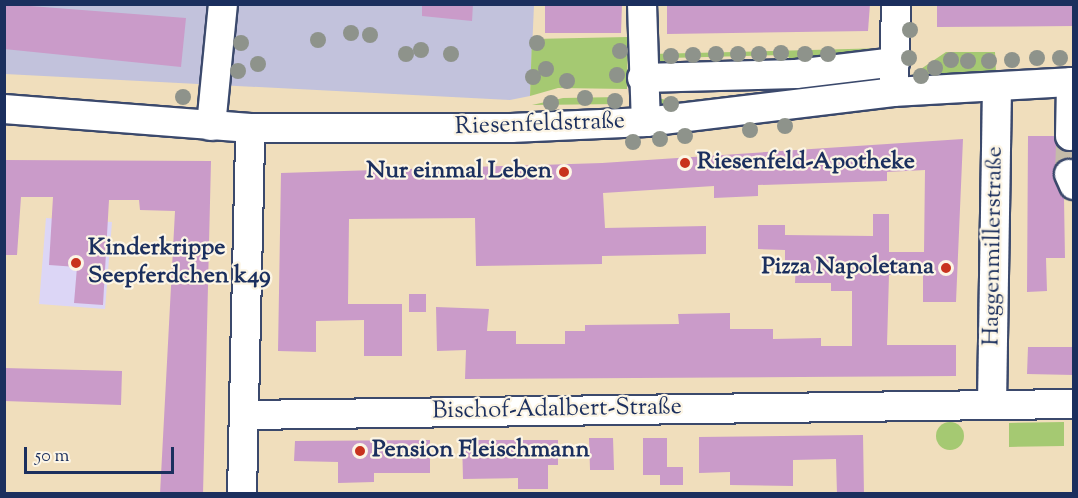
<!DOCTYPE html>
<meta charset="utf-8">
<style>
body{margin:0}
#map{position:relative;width:1078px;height:498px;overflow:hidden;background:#f0debc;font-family:"Sorts Mill Goudy",serif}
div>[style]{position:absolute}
.built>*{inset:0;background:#dcd6f6}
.industrial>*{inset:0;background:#c2c2dc}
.green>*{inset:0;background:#a5c972}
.round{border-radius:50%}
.building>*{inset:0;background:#ca9bc9}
.minor-tunnel>*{height:28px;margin-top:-14px;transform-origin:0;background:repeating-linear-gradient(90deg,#c5bba9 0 28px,transparent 0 42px)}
.roads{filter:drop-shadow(2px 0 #3b496c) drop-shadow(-2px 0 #3b496c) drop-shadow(0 2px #3b496c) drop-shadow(0 -2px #3b496c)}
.minor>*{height:28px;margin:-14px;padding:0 14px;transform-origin:14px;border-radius:14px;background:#fff}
.trees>*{width:16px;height:16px;margin:-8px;border-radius:50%;background:#8e938b}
.dots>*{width:16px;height:16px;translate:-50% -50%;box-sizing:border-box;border:3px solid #fcf5e5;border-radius:50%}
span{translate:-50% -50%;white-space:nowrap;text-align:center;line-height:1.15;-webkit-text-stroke:4.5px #fcf5e5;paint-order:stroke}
.street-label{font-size:24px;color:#1b2f5e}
.poi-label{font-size:24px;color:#1b2f5e;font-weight:700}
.left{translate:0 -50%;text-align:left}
.right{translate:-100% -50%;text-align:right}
.frame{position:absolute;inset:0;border:6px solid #1b2f5e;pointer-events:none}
.scale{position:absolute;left:24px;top:447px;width:150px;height:27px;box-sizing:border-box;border:3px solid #1b2f5e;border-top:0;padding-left:8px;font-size:18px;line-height:21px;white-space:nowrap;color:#1b2f5e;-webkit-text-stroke:4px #fcf5e5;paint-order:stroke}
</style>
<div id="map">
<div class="built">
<i style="clip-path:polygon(46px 218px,112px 222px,105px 309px,39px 304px)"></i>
</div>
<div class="industrial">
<i style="clip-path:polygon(4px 5px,534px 5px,530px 96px,510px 100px,5px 74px)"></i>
</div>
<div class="green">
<i style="clip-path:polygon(628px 37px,627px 89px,558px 88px,530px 96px,532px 39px)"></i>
<i style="clip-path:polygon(887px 48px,799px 67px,786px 55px,669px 58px,656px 73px,651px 54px)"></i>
<i style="clip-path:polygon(946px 52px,995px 52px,996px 72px,928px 75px,923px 82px,909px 77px)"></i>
<i style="clip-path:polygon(882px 78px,665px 106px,659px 103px,658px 98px,675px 102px)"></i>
<i style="clip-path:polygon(619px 97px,621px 104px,532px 105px,563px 98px)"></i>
<i class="round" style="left:936px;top:422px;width:28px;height:28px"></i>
<i style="clip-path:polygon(1064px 422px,1064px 446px,1009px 447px,1009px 423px)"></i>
</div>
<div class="building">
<i style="clip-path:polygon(4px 4px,186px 18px,181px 67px,4px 49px)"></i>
<i style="clip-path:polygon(422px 4px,473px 4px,472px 21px,422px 16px)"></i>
<i style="clip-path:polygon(545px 4px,622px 4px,621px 33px,545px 33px)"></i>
<i style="clip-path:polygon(667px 4px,870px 4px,868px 31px,667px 34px)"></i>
<i style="clip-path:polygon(937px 4px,1074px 4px,1074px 26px,937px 27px)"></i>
<i style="clip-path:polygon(1028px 136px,1054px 136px,1061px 150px,1074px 152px,1074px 159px,1062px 159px,1053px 172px,1064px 198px,1065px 258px,1046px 258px,1047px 291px,1027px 292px)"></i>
<i style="clip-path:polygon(963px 139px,956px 302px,923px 302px,923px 275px,889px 275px,887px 345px,956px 345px,956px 376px,465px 379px,466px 350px,437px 351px,436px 307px,489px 309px,487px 331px,516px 331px,516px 344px,565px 344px,565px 331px,585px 331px,585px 325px,679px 324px,678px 314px,730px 313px,730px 329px,773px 329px,773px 339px,821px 338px,821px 346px,852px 346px,852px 291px,831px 291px,831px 283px,795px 283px,796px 264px,785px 264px,785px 250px,758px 249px,758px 225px,785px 225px,785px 235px,873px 236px,873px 214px,889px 214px,889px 252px,924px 252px,925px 170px,887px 172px,887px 181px,758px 185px,758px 196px,714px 198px,714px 186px,603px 193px,605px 228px,706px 226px,706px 254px,602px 256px,602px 264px,476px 266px,475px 218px,349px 219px,348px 304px,402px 304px,402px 356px,364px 356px,364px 320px,316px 321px,316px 352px,278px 351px,281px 173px,602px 163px)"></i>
<i style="clip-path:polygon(4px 160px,211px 161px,203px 494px,160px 494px,175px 211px,140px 210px,139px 200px,109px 200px,103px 305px,74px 303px,77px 267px,49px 265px,53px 197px,21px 197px,17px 255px,4px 255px)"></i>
<i style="clip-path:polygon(409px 294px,426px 294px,426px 312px,409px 312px)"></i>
<i style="clip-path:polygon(1028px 347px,1074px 347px,1074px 375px,1027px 374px)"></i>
<i style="clip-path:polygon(4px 368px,122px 371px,121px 405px,4px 401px)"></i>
<i style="clip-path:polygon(863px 435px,864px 494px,837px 494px,836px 459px,793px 460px,793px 486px,730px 485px,730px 472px,699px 473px,699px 437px)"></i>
<i style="clip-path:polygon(589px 438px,613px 438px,614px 470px,590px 470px)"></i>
<i style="clip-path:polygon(643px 438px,667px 438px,667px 467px,683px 467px,683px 485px,660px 485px,660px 475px,643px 475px)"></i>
<i style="clip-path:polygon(430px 440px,430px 473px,374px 473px,374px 482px,338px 483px,338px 462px,294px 461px,295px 441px)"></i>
<i style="clip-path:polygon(462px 440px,558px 440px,558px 465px,548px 465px,548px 489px,518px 489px,518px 478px,463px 479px)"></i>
</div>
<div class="minor-tunnel">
<i style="left:1069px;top:174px;width:38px;rotate:-88deg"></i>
</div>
<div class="roads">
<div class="minor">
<i style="left:642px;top:4px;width:118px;rotate:88.1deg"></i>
<i style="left:642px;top:78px;width:154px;rotate:-1.5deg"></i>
<i style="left:796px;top:74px;width:100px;rotate:-6.9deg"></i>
<i style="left:894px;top:80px;width:76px;rotate:-88.5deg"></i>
<i style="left:4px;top:109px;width:247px;rotate:4.4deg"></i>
<i style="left:250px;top:128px;width:261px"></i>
<i style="left:511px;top:128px;width:135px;rotate:-2.5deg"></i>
<i style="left:646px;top:122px;width:249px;rotate:-6.9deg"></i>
<i style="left:893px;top:92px;width:181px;rotate:-3.2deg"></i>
<i style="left:211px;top:126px;width:123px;rotate:-84.4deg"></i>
<i style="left:1070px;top:136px;width:54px;rotate:-88.9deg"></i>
<i style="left:1069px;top:174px;width:12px;rotate:66deg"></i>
<i style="left:992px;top:404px;width:316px;rotate:-89.1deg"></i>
<i style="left:244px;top:415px;width:830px;rotate:-0.76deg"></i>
<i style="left:242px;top:494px;width:366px;rotate:-88.7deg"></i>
</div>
</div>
<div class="trees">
<i style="left:910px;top:30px"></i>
<i style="left:351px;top:33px"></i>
<i style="left:370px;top:35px"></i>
<i style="left:318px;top:40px"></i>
<i style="left:241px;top:43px"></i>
<i style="left:537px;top:43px"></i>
<i style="left:421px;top:50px"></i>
<i style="left:620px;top:51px"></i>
<i style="left:781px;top:53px"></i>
<i style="left:406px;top:54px"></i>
<i style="left:451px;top:54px"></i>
<i style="left:716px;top:54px"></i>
<i style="left:738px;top:54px"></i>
<i style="left:759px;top:54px"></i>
<i style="left:805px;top:54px"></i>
<i style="left:828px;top:54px"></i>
<i style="left:693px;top:55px"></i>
<i style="left:671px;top:56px"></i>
<i style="left:909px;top:58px"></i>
<i style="left:1037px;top:58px"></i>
<i style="left:1060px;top:58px"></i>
<i style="left:951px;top:60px"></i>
<i style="left:1012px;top:60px"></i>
<i style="left:968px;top:61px"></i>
<i style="left:989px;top:61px"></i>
<i style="left:258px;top:64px"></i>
<i style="left:935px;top:68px"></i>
<i style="left:546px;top:69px"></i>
<i style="left:238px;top:71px"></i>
<i style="left:617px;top:75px"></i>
<i style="left:921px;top:76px"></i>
<i style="left:533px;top:77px"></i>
<i style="left:567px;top:81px"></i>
<i style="left:183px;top:97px"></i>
<i style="left:585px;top:98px"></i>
<i style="left:615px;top:101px"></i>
<i style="left:551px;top:103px"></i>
<i style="left:671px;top:104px"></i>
<i style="left:785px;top:126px"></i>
<i style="left:750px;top:130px"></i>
<i style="left:685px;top:136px"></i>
<i style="left:660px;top:139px"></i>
<i style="left:633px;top:142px"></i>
</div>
<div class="dots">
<i style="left:685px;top:163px;background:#c8321e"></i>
<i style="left:564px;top:172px;background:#c8321e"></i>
<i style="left:76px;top:263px;background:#c8321e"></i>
<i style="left:946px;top:268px;background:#c8321e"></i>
<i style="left:360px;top:451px;background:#c8321e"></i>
</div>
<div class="street-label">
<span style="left:540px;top:125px;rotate:-2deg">Riesenfeldstraße</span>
<span style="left:994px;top:246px;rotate:-89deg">Haggenmillerstraße</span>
<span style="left:557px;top:410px;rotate:-1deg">Bischof-Adalbert-Straße</span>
</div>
<div class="poi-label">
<span class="left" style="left:697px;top:163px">Riesenfeld-Apotheke</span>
<span class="right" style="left:552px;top:172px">Nur einmal Leben</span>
<span class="left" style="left:88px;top:263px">Kinderkrippe<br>Seepferdchen k49</span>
<span class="right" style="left:934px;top:268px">Pizza Napoletana</span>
<span class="left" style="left:372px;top:451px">Pension Fleischmann</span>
</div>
<div class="frame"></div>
<div class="scale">50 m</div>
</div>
